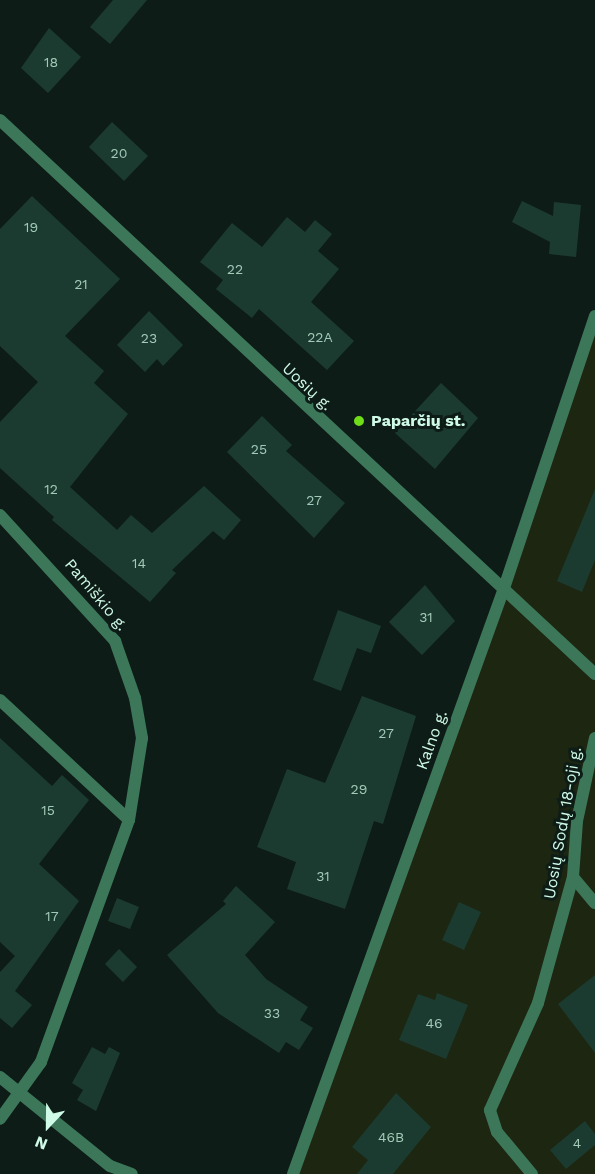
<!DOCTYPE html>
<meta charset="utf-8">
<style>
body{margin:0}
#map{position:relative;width:595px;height:1174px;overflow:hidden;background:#0e1c17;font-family:"Work Sans",sans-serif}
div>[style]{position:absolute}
.green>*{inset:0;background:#1d2611}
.building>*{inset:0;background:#1c3b30}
.street>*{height:12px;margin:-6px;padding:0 6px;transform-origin:6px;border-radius:6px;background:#3d7759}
.dots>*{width:16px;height:16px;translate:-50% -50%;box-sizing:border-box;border:3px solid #0e1c17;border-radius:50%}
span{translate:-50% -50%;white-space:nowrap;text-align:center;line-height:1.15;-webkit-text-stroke:6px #0e1c17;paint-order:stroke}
.number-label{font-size:14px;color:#a2cab9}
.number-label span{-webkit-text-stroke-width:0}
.street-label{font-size:16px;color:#cefae7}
.poi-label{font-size:16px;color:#cefae7;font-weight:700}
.left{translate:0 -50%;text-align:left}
.north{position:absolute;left:18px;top:1096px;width:60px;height:60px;-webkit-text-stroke:4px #0e1c17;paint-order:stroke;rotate:202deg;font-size:16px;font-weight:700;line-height:24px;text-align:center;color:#cefae7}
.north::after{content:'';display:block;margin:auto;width:21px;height:27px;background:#cefae7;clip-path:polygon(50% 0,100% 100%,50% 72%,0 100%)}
</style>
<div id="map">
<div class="green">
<i style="clip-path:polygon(595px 333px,595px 1174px,298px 1174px)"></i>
</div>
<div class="building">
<i style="clip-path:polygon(113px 0,147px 0,110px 44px,90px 27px)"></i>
<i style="clip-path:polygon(49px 28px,81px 57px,48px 93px,21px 68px)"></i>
<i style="clip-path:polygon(112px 122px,148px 156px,124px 181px,89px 147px)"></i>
<i style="clip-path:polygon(32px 196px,120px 279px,65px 336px,104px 371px,94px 383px,128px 414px,70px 487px,117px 530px,131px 515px,152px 533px,204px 486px,241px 520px,224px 540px,213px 531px,172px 570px,176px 573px,150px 602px,52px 520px,54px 517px,0 468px,0 422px,38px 382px,0 346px,0 229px)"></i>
<i style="clip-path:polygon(522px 201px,553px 216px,554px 202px,581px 205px,576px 257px,549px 254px,550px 242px,512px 222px)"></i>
<i style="clip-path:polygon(287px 217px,305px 232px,315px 220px,332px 234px,318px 251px,339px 269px,311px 302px,354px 341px,327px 370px,259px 309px,252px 318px,216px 289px,223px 280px,200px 262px,232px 223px,262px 247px)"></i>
<i style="clip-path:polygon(149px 311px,183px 345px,163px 366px,157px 359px,145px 372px,117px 345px)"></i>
<i style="clip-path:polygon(441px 383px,478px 418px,435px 469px,395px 433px)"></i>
<i style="clip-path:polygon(262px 416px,292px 445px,286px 451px,345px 503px,314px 538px,227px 452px)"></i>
<i style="clip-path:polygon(595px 489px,595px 560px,582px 592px,557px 581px)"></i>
<i style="clip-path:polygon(425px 585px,455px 621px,422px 655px,389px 622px)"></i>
<i style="clip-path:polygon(338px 610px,381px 626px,371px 653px,357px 648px,341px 691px,313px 680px)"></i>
<i style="clip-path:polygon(362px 696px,416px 716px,383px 824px,374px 821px,345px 909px,287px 889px,296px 862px,257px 847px,287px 769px,325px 783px)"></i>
<i style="clip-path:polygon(0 738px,52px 786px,62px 775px,89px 800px,39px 864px,79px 901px,15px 991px,32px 1005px,12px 1028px,0 1018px,0 972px,15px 956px,0 942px)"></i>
<i style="clip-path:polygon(236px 886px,275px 922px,245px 955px,266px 979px,308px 1007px,300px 1020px,313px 1028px,299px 1050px,286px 1042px,279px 1053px,218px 1013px,167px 955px,226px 904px,223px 901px)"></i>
<i style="clip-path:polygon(117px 898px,139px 907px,130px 929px,108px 921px)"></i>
<i style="clip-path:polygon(459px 902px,481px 912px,464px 950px,442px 940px)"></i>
<i style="clip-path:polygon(119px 949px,137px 967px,123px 982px,105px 964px)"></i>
<i style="clip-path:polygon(595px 975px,595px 1053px,558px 1004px)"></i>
<i style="clip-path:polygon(437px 993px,468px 1005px,446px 1059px,399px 1040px,418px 994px,435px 1000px)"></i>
<i style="clip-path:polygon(92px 1047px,105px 1054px,109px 1047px,120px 1053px,96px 1111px,77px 1100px,83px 1090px,72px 1083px)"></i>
<i style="clip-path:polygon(396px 1093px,431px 1127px,393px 1174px,357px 1174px,368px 1160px,352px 1147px)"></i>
<i style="clip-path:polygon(585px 1121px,595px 1134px,595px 1145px,566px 1169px,550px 1150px)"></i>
</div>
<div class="street">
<i style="left:0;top:120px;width:813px;rotate:42.96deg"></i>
<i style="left:0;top:515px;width:171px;rotate:47.6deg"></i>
<i style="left:115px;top:641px;width:60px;rotate:70.7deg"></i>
<i style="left:135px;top:698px;width:41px;rotate:80.1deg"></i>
<i style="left:142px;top:738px;width:83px;rotate:99deg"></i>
<i style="left:129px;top:820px;width:258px;rotate:110deg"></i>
<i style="left:41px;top:1062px;width:70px;rotate:125.7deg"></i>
<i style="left:0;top:700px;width:176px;rotate:42.9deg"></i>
<i style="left:573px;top:877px;width:34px;rotate:50deg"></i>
<i style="left:0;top:1077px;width:141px;rotate:39deg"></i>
<i style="left:110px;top:1166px;width:23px;rotate:20deg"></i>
<i style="left:293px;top:1174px;width:620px;rotate:-70.19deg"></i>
<i style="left:503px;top:591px;width:290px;rotate:-71.5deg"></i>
<i style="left:532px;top:1174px;width:55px;rotate:-129.8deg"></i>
<i style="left:497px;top:1132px;width:23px;rotate:-108deg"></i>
<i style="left:490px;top:1110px;width:117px;rotate:-65.8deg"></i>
<i style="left:538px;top:1003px;width:131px;rotate:-74.5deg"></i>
<i style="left:573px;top:877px;width:56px;rotate:-85.9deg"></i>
<i style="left:577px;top:821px;width:85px;rotate:-77.8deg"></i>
</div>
<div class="dots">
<i style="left:359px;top:421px;background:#6fdd17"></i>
</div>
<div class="number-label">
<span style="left:51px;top:62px">18</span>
<span style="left:119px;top:153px">20</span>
<span style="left:31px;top:227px">19</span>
<span style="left:235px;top:269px">22</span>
<span style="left:81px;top:284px">21</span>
<span style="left:320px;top:337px">22A</span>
<span style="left:149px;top:338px">23</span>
<span style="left:259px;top:449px">25</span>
<span style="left:51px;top:489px">12</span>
<span style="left:314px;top:500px">27</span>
<span style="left:139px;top:563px">14</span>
<span style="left:426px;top:617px">31</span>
<span style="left:386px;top:733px">27</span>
<span style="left:359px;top:789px">29</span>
<span style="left:48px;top:810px">15</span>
<span style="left:323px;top:876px">31</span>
<span style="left:52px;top:916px">17</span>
<span style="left:272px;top:1013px">33</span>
<span style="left:434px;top:1023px">46</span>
<span style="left:391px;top:1137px">46B</span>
<span style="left:577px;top:1143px">4</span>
</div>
<div class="street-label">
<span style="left:307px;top:387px;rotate:43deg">Uosių g.</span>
<span style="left:96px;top:595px;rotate:50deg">Pamiškio g.</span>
<span style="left:432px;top:740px;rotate:-70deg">Kalno g.</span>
<span style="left:563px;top:823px;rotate:-80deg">Uosių Sodų 18-oji g.</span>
</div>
<div class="poi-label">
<span class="left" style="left:371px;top:421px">Paparčių st.</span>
</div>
<div class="north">N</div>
</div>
